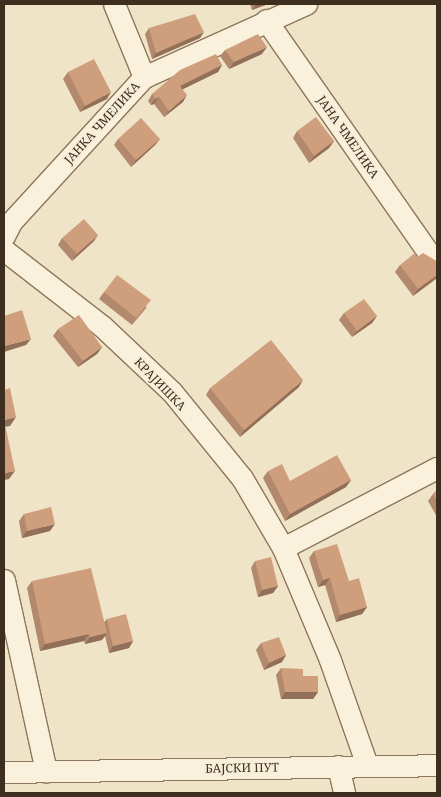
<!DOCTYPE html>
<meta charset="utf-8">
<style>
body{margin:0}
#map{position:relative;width:441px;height:797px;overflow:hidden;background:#f0e4c8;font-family:"Noto Serif",serif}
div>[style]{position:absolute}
.roads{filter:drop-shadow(1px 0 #8d765c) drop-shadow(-1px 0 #8d765c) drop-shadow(0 1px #8d765c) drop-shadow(0 -1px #8d765c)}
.minor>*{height:21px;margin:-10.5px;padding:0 10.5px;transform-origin:10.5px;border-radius:10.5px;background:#faf1dc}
.wall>*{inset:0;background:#b2896c}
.shaded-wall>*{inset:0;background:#916f58}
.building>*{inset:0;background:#cf9f7d}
span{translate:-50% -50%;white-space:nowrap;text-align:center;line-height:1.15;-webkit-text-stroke:4px #f7eed8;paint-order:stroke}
.street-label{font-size:12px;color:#3d2e20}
.frame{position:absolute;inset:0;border:5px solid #3d2e20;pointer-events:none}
</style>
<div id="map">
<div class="roads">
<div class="minor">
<i style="left:114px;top:4px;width:79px;rotate:67.7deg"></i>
<i style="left:266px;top:20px;width:285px;rotate:55.1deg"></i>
<i style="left:4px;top:236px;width:16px;rotate:-63deg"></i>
<i style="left:11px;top:222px;width:197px;rotate:-47.5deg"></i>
<i style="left:144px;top:77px;width:178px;rotate:-24.3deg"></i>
<i style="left:4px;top:250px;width:124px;rotate:37.8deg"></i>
<i style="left:102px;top:326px;width:96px;rotate:43.3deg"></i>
<i style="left:172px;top:392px;width:111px;rotate:50.9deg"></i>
<i style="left:242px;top:478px;width:81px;rotate:59.6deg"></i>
<i style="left:283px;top:548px;width:121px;rotate:67.2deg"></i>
<i style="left:330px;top:660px;width:111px;rotate:70.6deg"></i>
<i style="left:283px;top:548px;width:174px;rotate:-27.5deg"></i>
<i style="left:4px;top:580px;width:196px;rotate:77.6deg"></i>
<i style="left:338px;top:766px;width:28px;rotate:77deg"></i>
<i style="left:4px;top:772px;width:433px;rotate:-0.9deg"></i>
</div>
</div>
<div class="wall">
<i style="clip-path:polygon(250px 4px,268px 4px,252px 10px)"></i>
<i style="clip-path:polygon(149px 28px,200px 38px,152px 59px,145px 34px)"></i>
<i style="clip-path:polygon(225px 50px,262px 54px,229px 69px,220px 56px)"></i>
<i style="clip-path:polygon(222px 65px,218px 72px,183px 89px,183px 102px,164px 117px,154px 104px,151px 105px,148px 101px,152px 94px)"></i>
<i style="clip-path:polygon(68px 72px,107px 99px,80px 112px,63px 79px)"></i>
<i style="clip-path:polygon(297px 131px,334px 141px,329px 148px,309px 163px,293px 138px)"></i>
<i style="clip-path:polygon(118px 139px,160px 139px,155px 145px,131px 167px,114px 145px)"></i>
<i style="clip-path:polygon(62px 238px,94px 241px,72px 261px,58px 245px)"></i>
<i style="clip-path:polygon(400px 265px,437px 275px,437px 278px,413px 296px,395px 272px)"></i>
<i style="clip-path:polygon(104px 292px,147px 307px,132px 325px,99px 299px)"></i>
<i style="clip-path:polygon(344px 313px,377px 316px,372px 323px,352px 337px,339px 320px)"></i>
<i style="clip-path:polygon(58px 329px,102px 347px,97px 354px,78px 367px,53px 336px)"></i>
<i style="clip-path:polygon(299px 387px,240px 437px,206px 395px,210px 388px)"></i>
<i style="clip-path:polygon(268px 471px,290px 481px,351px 480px,346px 487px,285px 521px,263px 478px)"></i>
<i style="clip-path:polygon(437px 490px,437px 517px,428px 501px,433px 494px)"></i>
<i style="clip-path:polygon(24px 514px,50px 531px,22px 538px,19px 521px)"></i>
<i style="clip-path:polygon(314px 551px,349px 581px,367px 607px,362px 614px,336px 622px,325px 585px,318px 587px,309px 558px)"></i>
<i style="clip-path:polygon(255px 561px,278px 586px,273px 593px,258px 597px,251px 568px)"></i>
<i style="clip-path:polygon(32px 581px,104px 622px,107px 619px,133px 641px,129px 648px,109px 653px,105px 636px,102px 640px,85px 644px,84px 641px,40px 651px,27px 588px)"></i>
<i style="clip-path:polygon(261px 643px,286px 655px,282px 662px,264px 670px,256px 650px)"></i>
<i style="clip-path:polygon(281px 668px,303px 676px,318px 692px,313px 699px,281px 699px,276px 675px)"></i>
</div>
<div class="shaded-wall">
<i style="clip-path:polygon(256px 4px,268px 4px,252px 10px)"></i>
<i style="clip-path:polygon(204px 32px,200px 38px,152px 59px,156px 53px)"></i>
<i style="clip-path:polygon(267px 47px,262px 54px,229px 69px,234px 62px)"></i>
<i style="clip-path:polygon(222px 65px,218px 72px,175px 93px,180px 86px)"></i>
<i style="clip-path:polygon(111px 92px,107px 99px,80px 112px,85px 106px)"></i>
<i style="clip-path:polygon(187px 95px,183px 102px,164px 117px,169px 111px)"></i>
<i style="clip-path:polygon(159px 97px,154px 104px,151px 105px,155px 99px)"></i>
<i style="clip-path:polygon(160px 139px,155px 145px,131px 167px,136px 160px)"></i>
<i style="clip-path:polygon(334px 141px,329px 148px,309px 163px,314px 156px)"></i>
<i style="clip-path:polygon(98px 235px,94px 241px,72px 261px,77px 254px)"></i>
<i style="clip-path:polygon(437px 275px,437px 278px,413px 296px,418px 289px)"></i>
<i style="clip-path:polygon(377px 316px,372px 323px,352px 337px,357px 331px)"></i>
<i style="clip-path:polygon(31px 339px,26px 345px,4px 352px,4px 346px)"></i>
<i style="clip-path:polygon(102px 347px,97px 354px,78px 367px,83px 361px)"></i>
<i style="clip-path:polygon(303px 380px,299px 387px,240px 437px,244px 430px)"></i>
<i style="clip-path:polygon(16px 417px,10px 426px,4px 427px,4px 420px)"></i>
<i style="clip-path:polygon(15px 471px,9px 479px,4px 480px,4px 473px)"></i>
<i style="clip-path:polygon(351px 480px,346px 487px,285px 521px,290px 514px)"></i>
<i style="clip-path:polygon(55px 524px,50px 531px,22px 538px,27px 531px)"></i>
<i style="clip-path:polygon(330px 578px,325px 585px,318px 587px,323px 580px)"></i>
<i style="clip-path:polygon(278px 586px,273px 593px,258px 597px,262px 590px)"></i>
<i style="clip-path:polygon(367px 607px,362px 614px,336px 622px,340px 615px)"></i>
<i style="clip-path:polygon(107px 633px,102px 640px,85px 644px,90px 637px)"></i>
<i style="clip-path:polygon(89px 634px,84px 641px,40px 651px,45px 644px)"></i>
<i style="clip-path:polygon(133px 641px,129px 648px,109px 653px,113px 646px)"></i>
<i style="clip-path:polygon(286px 655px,282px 662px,264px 670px,269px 663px)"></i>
<i style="clip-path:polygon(285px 692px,318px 692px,313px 699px,281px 699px)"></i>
</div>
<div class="building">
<i style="clip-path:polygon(195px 14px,204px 32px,156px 53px,149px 28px)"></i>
<i style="clip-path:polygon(258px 34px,267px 47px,234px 62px,225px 50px)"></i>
<i style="clip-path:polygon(216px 54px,222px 65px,180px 86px,187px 95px,169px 111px,159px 97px,155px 99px,152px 94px,180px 70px)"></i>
<i style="clip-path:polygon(94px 59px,111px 92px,85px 106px,68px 72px)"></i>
<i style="clip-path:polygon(316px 117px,334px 141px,314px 156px,297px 131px)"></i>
<i style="clip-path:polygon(141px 118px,160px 139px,136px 160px,118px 139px)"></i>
<i style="clip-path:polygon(84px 219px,98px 235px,77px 254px,62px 238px)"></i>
<i style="clip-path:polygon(415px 253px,417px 257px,423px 253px,435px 260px,437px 263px,437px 275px,418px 289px,400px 265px)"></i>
<i style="clip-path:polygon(117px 275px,151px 300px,136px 318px,104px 292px)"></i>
<i style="clip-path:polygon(364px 299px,377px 316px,357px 331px,344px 313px)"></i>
<i style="clip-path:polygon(22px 310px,31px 339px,4px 346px,4px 316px)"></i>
<i style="clip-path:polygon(79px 315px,102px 347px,83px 361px,58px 329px)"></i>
<i style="clip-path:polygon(271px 340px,303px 380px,244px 430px,210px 388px)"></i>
<i style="clip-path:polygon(10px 388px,16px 417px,4px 420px,15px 471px,4px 473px,4px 390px)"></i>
<i style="clip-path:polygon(337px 455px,351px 480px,290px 514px,268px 471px,282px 464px,290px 481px)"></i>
<i style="clip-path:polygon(437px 490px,437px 501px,433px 494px)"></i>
<i style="clip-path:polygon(51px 507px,55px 524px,27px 531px,24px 514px)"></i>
<i style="clip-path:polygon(337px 544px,349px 581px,359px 578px,367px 607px,340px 615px,330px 578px,323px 580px,314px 551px)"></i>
<i style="clip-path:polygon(271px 557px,278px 586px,262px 590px,255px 561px)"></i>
<i style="clip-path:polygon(91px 568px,107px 633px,90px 637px,89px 634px,45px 644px,32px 581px)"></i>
<i style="clip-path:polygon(126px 614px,133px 641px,113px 646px,107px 619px)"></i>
<i style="clip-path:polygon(279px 637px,286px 655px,269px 663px,261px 643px)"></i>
<i style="clip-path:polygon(281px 668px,303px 669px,303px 676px,318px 676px,318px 692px,285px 692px)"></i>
</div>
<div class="street-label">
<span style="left:102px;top:123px;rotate:-48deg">ЈАНКА ЧМЕЛИКА</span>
<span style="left:348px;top:137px;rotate:55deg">ЈАНА ЧМЕЛИКА</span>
<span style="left:160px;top:384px;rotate:46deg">КРАЈИШКА</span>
<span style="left:242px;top:768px;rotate:-1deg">БАЈСКИ ПУТ</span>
</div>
<div class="frame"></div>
</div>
